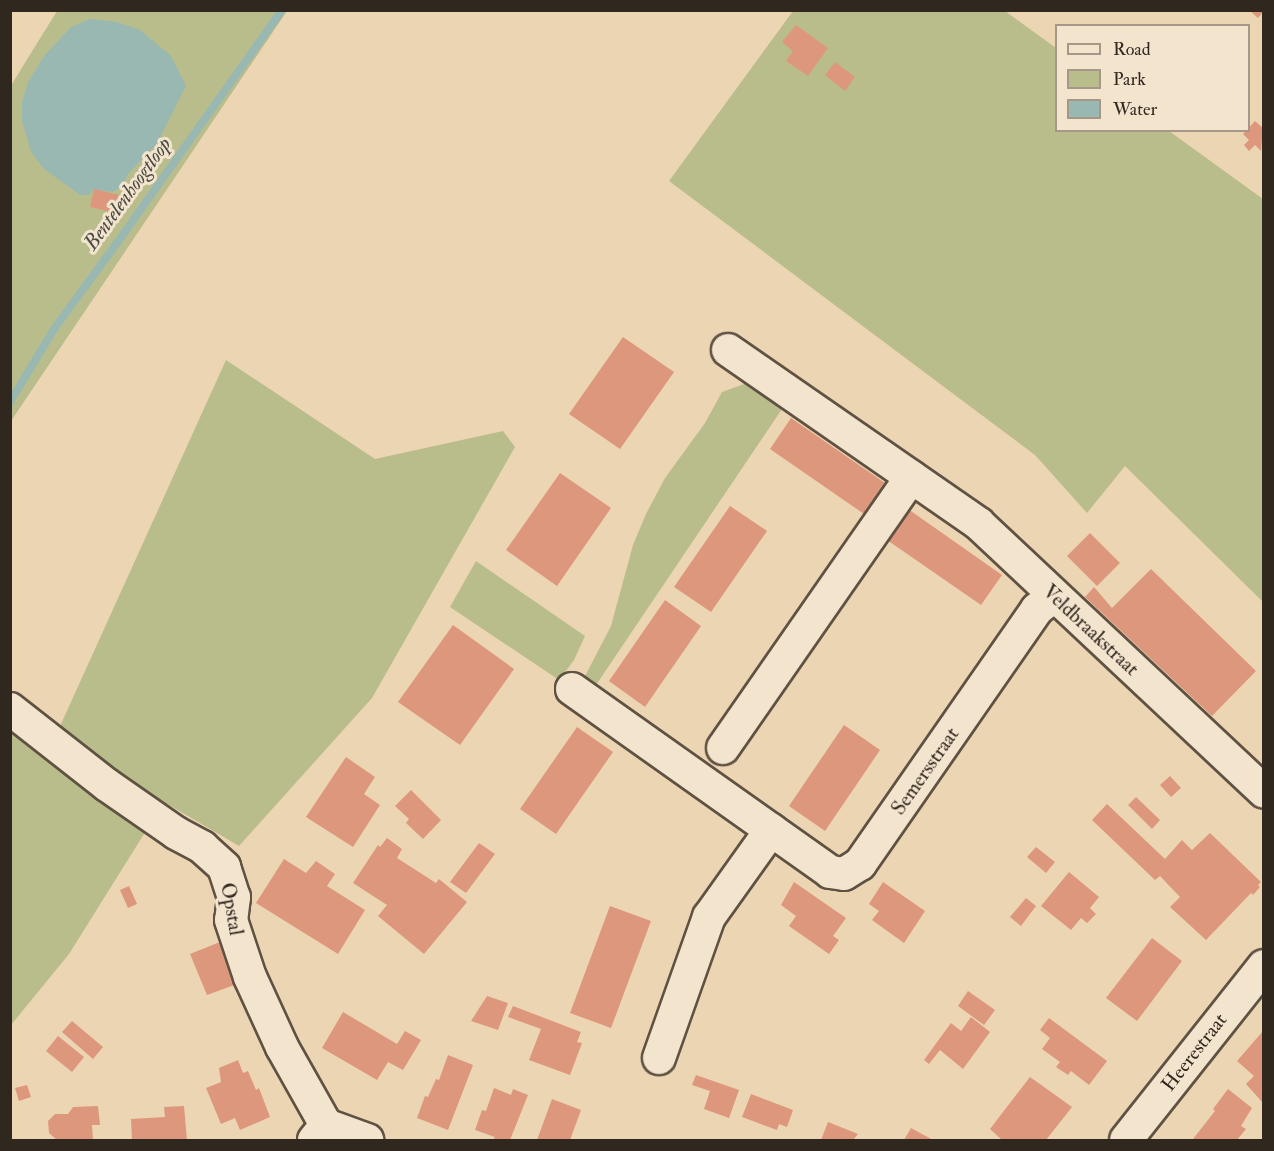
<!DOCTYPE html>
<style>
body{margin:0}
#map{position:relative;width:1274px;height:1151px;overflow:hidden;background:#ecd5b3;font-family:"IM FELL Double Pica",serif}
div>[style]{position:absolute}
.green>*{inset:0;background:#b9bd8b}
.water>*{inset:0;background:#99b8b2}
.stream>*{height:8px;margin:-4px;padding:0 4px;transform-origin:4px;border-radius:4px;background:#99b8b2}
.building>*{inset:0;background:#dd977d}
.roads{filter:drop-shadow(2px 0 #5f5243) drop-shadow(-2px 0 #5f5243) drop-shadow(0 2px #5f5243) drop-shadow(0 -2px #5f5243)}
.minor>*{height:32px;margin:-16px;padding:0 16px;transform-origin:16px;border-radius:16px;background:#f3e4ce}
span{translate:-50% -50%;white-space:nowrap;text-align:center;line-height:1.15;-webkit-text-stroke:6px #f3e4ce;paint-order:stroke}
.street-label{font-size:20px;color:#30271e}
.water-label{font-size:21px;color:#4a4b43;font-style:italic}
.frame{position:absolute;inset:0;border:12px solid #30271e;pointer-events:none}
.legend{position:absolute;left:1055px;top:24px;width:195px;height:108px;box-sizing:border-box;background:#f3e4ce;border:2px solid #a59888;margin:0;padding:8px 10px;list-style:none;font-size:18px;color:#30271e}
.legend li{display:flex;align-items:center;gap:12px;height:30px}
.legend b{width:30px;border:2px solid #a59888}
</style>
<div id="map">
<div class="green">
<i style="clip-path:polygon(57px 11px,287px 11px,11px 421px,10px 87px)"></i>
<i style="clip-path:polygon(793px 11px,1005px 11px,1056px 48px,1056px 130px,1169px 131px,1263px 199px,1263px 602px,1125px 466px,1087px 513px,1035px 455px,669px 181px)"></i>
<i style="clip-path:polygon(226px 360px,375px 459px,503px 431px,515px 447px,372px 698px,239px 846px,164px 802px,69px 954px,11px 1025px,11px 703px,56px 735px)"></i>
<i style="clip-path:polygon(750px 382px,784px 406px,594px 688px,584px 678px,611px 626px,633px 545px,646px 514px,665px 478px,705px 423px,722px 392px)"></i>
<i style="clip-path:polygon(476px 561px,585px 636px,574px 660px,559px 680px,450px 607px)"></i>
</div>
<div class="water">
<i style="clip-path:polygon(90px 19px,117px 22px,140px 30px,171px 56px,186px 86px,156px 145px,128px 174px,122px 187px,112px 192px,94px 189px,89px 195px,80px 195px,44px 169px,31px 152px,22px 121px,22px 102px,28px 82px,44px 56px,71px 27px)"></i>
</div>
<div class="stream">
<i style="left:10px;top:402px;width:85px;rotate:-58.9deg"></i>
<i style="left:54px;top:329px;width:107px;rotate:-53.8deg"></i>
<i style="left:117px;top:243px;width:286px;rotate:-54.7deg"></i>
</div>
<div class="building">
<i style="clip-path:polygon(1249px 10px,1264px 10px,1264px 11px,1258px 18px)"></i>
<i style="clip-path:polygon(796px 25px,828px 48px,808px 76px,786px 61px,793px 51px,782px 42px)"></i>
<i style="clip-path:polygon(835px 62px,855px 77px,845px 91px,825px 75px)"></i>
<i style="clip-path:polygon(1255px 121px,1263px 128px,1261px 151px,1255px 145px,1249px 151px,1244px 145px,1249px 140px,1243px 134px)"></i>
<i style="clip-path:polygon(94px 189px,119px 195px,115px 213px,90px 207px)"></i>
<i style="clip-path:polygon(623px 337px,674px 372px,620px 449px,569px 414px)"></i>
<i style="clip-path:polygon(791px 418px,885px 483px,864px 514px,770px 449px)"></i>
<i style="clip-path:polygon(560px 473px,611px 508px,557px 586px,506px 550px)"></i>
<i style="clip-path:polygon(730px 506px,767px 531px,711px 612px,674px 587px)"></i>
<i style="clip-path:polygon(908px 509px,1002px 575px,981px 605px,887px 540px)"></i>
<i style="clip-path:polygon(1090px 533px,1120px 563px,1097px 586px,1067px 556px)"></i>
<i style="clip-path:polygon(1151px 569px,1256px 671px,1212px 716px,1085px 597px,1094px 587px,1112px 608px)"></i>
<i style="clip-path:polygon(665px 600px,701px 626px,645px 707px,609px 681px)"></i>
<i style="clip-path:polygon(453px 625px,514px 669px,460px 745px,398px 702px)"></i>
<i style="clip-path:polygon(844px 725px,880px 750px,825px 831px,789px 806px)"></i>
<i style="clip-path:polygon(577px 727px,613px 752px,556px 834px,520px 809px)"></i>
<i style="clip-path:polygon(346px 757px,375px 777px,364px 794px,380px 805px,353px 847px,306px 817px)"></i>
<i style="clip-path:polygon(1170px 776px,1181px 788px,1171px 797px,1160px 785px)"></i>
<i style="clip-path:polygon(411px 790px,441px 820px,423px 839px,406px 823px,409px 819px,395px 806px)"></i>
<i style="clip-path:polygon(1136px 797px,1160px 820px,1152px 829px,1128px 805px)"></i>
<i style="clip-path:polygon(1107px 804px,1165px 859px,1182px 840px,1192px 850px,1210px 833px,1261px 882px,1258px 885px,1260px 887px,1253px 895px,1251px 893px,1206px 940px,1170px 907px,1180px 897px,1160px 876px,1155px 880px,1092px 820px)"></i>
<i style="clip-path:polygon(387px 838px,402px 849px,397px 858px,436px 883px,439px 879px,467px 902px,424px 954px,378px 916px,387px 905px,353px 883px,378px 845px,380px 847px)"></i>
<i style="clip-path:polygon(479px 843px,495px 854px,466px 893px,450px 882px)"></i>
<i style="clip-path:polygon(1036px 847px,1055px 862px,1046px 873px,1027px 857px)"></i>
<i style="clip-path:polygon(284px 859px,306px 873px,316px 861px,335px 874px,327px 886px,365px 910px,338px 954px,256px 903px)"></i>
<i style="clip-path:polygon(1069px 872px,1099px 897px,1090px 908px,1096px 914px,1087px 923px,1081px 918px,1071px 930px,1041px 906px)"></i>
<i style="clip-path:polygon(794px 882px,846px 918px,833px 936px,839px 940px,829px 954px,789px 926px,796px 916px,781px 905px)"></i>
<i style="clip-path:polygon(883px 882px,925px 911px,904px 943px,872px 920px,879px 911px,869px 904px)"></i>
<i style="clip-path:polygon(129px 886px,137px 904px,128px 908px,120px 890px)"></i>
<i style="clip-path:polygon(1026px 898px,1036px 906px,1021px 926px,1010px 917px)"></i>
<i style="clip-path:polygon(610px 906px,651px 921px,611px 1028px,570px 1013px)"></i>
<i style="clip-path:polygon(1152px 938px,1182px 961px,1137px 1021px,1106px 998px)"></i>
<i style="clip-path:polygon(220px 942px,237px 984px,207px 995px,190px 954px)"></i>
<i style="clip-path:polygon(968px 991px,995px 1010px,984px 1025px,958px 1006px)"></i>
<i style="clip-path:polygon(487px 996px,508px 1003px,498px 1030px,471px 1021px)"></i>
<i style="clip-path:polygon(513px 1006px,581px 1032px,577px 1042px,582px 1043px,570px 1075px,529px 1060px,541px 1029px,508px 1017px)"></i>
<i style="clip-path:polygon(343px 1012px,397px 1044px,405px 1031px,421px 1040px,403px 1070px,388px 1062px,377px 1080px,322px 1048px)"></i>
<i style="clip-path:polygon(971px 1017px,990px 1032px,963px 1069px,940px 1050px,929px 1064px,924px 1060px,951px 1023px,961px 1031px)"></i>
<i style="clip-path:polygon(1049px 1018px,1107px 1061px,1089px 1085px,1071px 1071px,1068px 1075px,1056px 1067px,1060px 1062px,1042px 1049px,1050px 1038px,1040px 1030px)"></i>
<i style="clip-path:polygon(72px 1021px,103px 1047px,93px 1059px,62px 1032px)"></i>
<i style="clip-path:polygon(1263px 1031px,1263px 1103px,1246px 1084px,1254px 1076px,1237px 1061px)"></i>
<i style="clip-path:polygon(58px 1036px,84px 1057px,72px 1072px,46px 1051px)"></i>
<i style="clip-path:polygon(448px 1055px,473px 1065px,448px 1130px,417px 1118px,425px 1096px,428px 1097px,436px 1079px,439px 1080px)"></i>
<i style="clip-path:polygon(238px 1060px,243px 1073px,248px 1071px,256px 1090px,259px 1088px,270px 1117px,240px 1130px,235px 1118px,221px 1124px,206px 1088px,221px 1082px,219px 1068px)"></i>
<i style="clip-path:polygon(696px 1075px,739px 1090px,729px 1118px,704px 1109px,710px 1091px,692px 1085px)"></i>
<i style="clip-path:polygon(1030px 1077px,1072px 1107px,1046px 1140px,1002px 1140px,990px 1129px)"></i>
<i style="clip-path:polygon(27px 1085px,31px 1097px,19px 1101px,15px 1088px)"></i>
<i style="clip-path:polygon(494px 1088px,511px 1095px,513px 1089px,528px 1095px,510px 1140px,493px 1140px,495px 1137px,475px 1130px,482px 1110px,486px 1111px)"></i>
<i style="clip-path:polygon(1228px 1089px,1252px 1108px,1241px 1126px,1246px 1129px,1237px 1140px,1195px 1140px,1193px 1139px,1215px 1111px,1213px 1109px)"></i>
<i style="clip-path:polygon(751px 1094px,793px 1110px,787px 1127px,779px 1124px,777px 1130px,742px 1117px)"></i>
<i style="clip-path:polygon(552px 1099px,581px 1110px,570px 1140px,537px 1140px)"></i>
<i style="clip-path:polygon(98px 1106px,100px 1125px,92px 1125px,93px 1140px,57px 1140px,49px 1133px,48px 1121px,55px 1114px,68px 1114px,73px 1107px)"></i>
<i style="clip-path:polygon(184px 1106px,187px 1140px,132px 1140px,131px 1119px,165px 1117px,164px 1107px)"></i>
<i style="clip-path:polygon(828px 1122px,858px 1134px,853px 1140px,821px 1140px)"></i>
<i style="clip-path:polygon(911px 1128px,933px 1140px,904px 1140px)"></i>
</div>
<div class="roads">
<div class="minor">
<i style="left:728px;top:350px;width:305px;rotate:34.7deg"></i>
<i style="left:979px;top:524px;width:391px;rotate:43.2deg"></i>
<i style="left:572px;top:689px;width:316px;rotate:35.3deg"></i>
<i style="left:830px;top:872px;width:14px;rotate:8deg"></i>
<i style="left:844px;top:874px;width:19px;rotate:-32deg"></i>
<i style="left:860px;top:864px;width:310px;rotate:-55.2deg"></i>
<i style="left:1037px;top:609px;width:21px;rotate:-37deg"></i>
<i style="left:10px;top:709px;width:123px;rotate:38.1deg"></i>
<i style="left:107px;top:785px;width:84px;rotate:34.8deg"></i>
<i style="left:176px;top:833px;width:30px;rotate:28deg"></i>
<i style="left:202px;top:847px;width:30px;rotate:42deg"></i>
<i style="left:224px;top:867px;width:32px;rotate:72deg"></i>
<i style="left:234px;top:897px;width:23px;rotate:97deg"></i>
<i style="left:231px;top:920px;width:60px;rotate:71.6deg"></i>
<i style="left:250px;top:977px;width:77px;rotate:65.4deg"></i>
<i style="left:282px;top:1047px;width:90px;rotate:60.6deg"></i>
<i style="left:723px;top:748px;width:330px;rotate:-55.2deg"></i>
<i style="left:659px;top:1058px;width:150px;rotate:-70.5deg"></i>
<i style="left:709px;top:917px;width:107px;rotate:-54.5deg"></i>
<i style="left:314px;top:1140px;width:19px;rotate:-51deg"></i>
<i style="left:326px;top:1125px;width:44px;rotate:20.1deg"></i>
<i style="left:1126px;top:1140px;width:222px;rotate:-51.6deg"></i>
</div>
</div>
<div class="street-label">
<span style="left:1091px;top:630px;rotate:43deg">Veldbraakstraat</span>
<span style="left:925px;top:771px;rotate:-55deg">Semersstraat</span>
<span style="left:232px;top:909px;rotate:80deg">Opstal</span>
<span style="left:1194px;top:1052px;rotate:-52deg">Heerestraat</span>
</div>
<div class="water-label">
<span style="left:128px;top:194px;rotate:-54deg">Bentelenhoogtloop</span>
</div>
<div class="frame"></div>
<ul class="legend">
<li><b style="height:8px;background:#f3e4ce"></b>Road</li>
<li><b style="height:16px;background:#b9bd8b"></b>Park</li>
<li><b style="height:16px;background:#99b8b2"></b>Water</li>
</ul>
</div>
